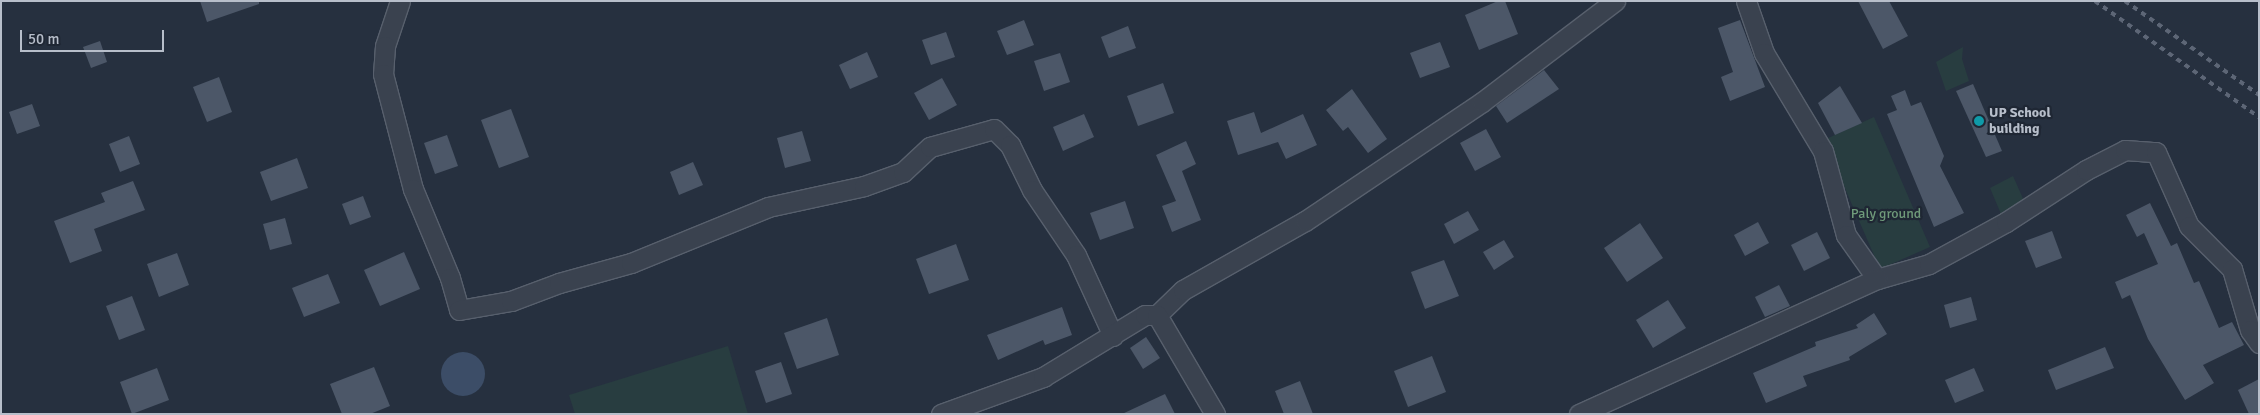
<!DOCTYPE html>
<style>
body{margin:0}
#map{position:relative;width:2260px;height:415px;overflow:hidden;background:#26303f;font-family:Signika,sans-serif}
div>[style]{position:absolute}
.green>*{inset:0;background:#283d40}
.water>*{inset:0;background:#3c4d67}
.round{border-radius:50%}
.building>*{inset:0;background:#4c5768}
.roads{filter:drop-shadow(1px 0 #58606d) drop-shadow(-1px 0 #58606d) drop-shadow(0 1px #58606d) drop-shadow(0 -1px #58606d)}
.minor>*{height:19px;margin:-9.5px;padding:0 9.5px;transform-origin:9.5px;border-radius:9.5px;background:#3a424f}
.rail>*{height:4px;margin-top:-2px;transform-origin:0;background:repeating-linear-gradient(90deg,#5d6676 0 5px,transparent 0 10px)}
.dots>*{width:14px;height:14px;translate:-50% -50%;box-sizing:border-box;border:2px solid #1f2734;border-radius:50%}
span{translate:-50% -50%;white-space:nowrap;text-align:center;line-height:1.15;-webkit-text-stroke:4.5px #1f2734;paint-order:stroke}
.poi-label{font-size:14px;color:#b7beca;font-weight:700}
.left{translate:0 -50%;text-align:left}
.park-label{font-size:14px;color:#6f9a7a}
.frame{position:absolute;inset:0;border:2px solid #b7beca;pointer-events:none}
.scale{position:absolute;left:20px;top:30px;width:144px;height:22px;box-sizing:border-box;border:2px solid #b7beca;border-top:0;padding-left:6px;font-size:15px;line-height:18px;white-space:nowrap;color:#b7beca;-webkit-text-stroke:4px #1f2734;paint-order:stroke}
</style>
<div id="map">
<div class="green">
<i style="clip-path:polygon(1963px 47px,1962px 59px,1969px 81px,1946px 91px,1936px 62px)"></i>
<i style="clip-path:polygon(1874px 117px,1930px 247px,1880px 269px,1824px 140px)"></i>
<i style="clip-path:polygon(2013px 176px,2025px 203px,2001px 214px,1990px 188px)"></i>
<i style="clip-path:polygon(728px 346px,748px 414px,575px 414px,569px 395px)"></i>
</div>
<div class="water">
<i class="round" style="left:441px;top:352px;width:44px;height:44px"></i>
</div>
<div class="building">
<i style="clip-path:polygon(200px 1px,259px 1px,259px 4px,207px 22px)"></i>
<i style="clip-path:polygon(1498px 1px,1505px 1px,1518px 34px,1479px 50px,1465px 15px)"></i>
<i style="clip-path:polygon(1858px 1px,1889px 1px,1908px 36px,1883px 49px)"></i>
<i style="clip-path:polygon(1024px 20px,1034px 45px,1007px 55px,997px 31px)"></i>
<i style="clip-path:polygon(1740px 20px,1765px 87px,1730px 101px,1721px 77px,1733px 72px,1718px 28px)"></i>
<i style="clip-path:polygon(1128px 26px,1136px 48px,1109px 58px,1101px 37px)"></i>
<i style="clip-path:polygon(946px 32px,955px 57px,931px 65px,922px 40px)"></i>
<i style="clip-path:polygon(100px 41px,107px 62px,91px 68px,83px 47px)"></i>
<i style="clip-path:polygon(1440px 42px,1450px 67px,1420px 78px,1410px 53px)"></i>
<i style="clip-path:polygon(867px 52px,878px 77px,850px 89px,839px 65px)"></i>
<i style="clip-path:polygon(1060px 53px,1070px 82px,1044px 91px,1034px 61px)"></i>
<i style="clip-path:polygon(1544px 70px,1559px 89px,1507px 123px,1496px 106px)"></i>
<i style="clip-path:polygon(219px 77px,232px 112px,207px 122px,193px 87px)"></i>
<i style="clip-path:polygon(942px 78px,957px 105px,929px 120px,914px 93px)"></i>
<i style="clip-path:polygon(1163px 83px,1174px 113px,1138px 126px,1127px 96px)"></i>
<i style="clip-path:polygon(1973px 84px,2002px 151px,1986px 157px,1956px 91px)"></i>
<i style="clip-path:polygon(1840px 86px,1862px 123px,1835px 135px,1818px 103px)"></i>
<i style="clip-path:polygon(1352px 89px,1387px 139px,1368px 153px,1348px 127px,1343px 131px,1326px 110px)"></i>
<i style="clip-path:polygon(1905px 90px,1911px 106px,1921px 102px,1944px 156px,1940px 166px,1964px 213px,1934px 227px,1887px 114px,1897px 110px,1891px 96px)"></i>
<i style="clip-path:polygon(32px 104px,40px 126px,17px 134px,9px 112px)"></i>
<i style="clip-path:polygon(511px 109px,529px 157px,499px 168px,481px 120px)"></i>
<i style="clip-path:polygon(1254px 112px,1261px 133px,1303px 114px,1317px 145px,1286px 159px,1278px 142px,1238px 155px,1227px 121px)"></i>
<i style="clip-path:polygon(1084px 114px,1094px 137px,1063px 151px,1053px 127px)"></i>
<i style="clip-path:polygon(1486px 129px,1501px 157px,1475px 171px,1460px 143px)"></i>
<i style="clip-path:polygon(802px 131px,811px 161px,785px 168px,777px 138px)"></i>
<i style="clip-path:polygon(447px 135px,458px 166px,435px 174px,424px 143px)"></i>
<i style="clip-path:polygon(129px 136px,140px 164px,120px 172px,109px 144px)"></i>
<i style="clip-path:polygon(1186px 141px,1196px 164px,1182px 171px,1201px 220px,1172px 232px,1162px 206px,1176px 201px,1156px 155px)"></i>
<i style="clip-path:polygon(297px 158px,308px 188px,271px 201px,260px 172px)"></i>
<i style="clip-path:polygon(693px 162px,703px 185px,679px 195px,670px 172px)"></i>
<i style="clip-path:polygon(133px 181px,145px 210px,94px 229px,102px 251px,70px 263px,54px 221px,105px 202px,101px 193px)"></i>
<i style="clip-path:polygon(363px 196px,371px 217px,350px 225px,342px 204px)"></i>
<i style="clip-path:polygon(1125px 201px,1134px 228px,1100px 240px,1090px 213px)"></i>
<i style="clip-path:polygon(2150px 203px,2171px 246px,2177px 243px,2194px 283px,2199px 281px,2219px 328px,2232px 322px,2244px 345px,2203px 365px,2214px 383px,2185px 400px,2148px 339px,2130px 295px,2122px 299px,2115px 282px,2158px 264px,2144px 233px,2137px 237px,2126px 215px)"></i>
<i style="clip-path:polygon(1468px 211px,1479px 230px,1454px 244px,1444px 224px)"></i>
<i style="clip-path:polygon(285px 218px,292px 244px,270px 250px,263px 224px)"></i>
<i style="clip-path:polygon(1758px 222px,1769px 243px,1745px 256px,1734px 235px)"></i>
<i style="clip-path:polygon(1640px 223px,1663px 258px,1627px 282px,1604px 248px)"></i>
<i style="clip-path:polygon(2052px 231px,2062px 258px,2036px 268px,2025px 241px)"></i>
<i style="clip-path:polygon(1817px 232px,1830px 258px,1804px 271px,1791px 245px)"></i>
<i style="clip-path:polygon(1504px 240px,1514px 257px,1494px 270px,1483px 252px)"></i>
<i style="clip-path:polygon(956px 244px,969px 280px,929px 294px,916px 259px)"></i>
<i style="clip-path:polygon(404px 252px,420px 289px,380px 306px,364px 270px)"></i>
<i style="clip-path:polygon(177px 253px,189px 285px,159px 297px,147px 264px)"></i>
<i style="clip-path:polygon(1444px 260px,1459px 296px,1425px 309px,1411px 272px)"></i>
<i style="clip-path:polygon(328px 274px,340px 303px,304px 317px,292px 288px)"></i>
<i style="clip-path:polygon(1779px 285px,1790px 306px,1765px 317px,1755px 297px)"></i>
<i style="clip-path:polygon(132px 296px,145px 330px,119px 340px,106px 306px)"></i>
<i style="clip-path:polygon(1971px 297px,1977px 320px,1950px 328px,1944px 305px)"></i>
<i style="clip-path:polygon(1668px 300px,1686px 328px,1653px 348px,1636px 320px)"></i>
<i style="clip-path:polygon(1062px 307px,1072px 335px,1045px 345px,1043px 340px,998px 360px,987px 335px)"></i>
<i style="clip-path:polygon(1874px 313px,1887px 334px,1849px 357px,1850px 360px,1803px 376px,1807px 386px,1766px 403px,1753px 373px,1816px 346px,1815px 342px,1858px 328px,1856px 325px)"></i>
<i style="clip-path:polygon(827px 318px,839px 355px,797px 369px,784px 333px)"></i>
<i style="clip-path:polygon(1146px 337px,1160px 358px,1143px 369px,1130px 348px)"></i>
<i style="clip-path:polygon(2105px 347px,2114px 368px,2056px 390px,2048px 370px)"></i>
<i style="clip-path:polygon(1432px 356px,1446px 392px,1408px 407px,1394px 371px)"></i>
<i style="clip-path:polygon(781px 362px,792px 394px,766px 403px,755px 371px)"></i>
<i style="clip-path:polygon(374px 367px,390px 406px,370px 414px,342px 414px,330px 384px)"></i>
<i style="clip-path:polygon(157px 368px,169px 400px,132px 414px,120px 382px)"></i>
<i style="clip-path:polygon(1974px 368px,1984px 391px,1955px 403px,1945px 380px)"></i>
<i style="clip-path:polygon(2259px 379px,2259px 414px,2249px 414px,2238px 390px)"></i>
<i style="clip-path:polygon(1300px 381px,1313px 414px,1284px 414px,1275px 391px)"></i>
<i style="clip-path:polygon(1165px 394px,1175px 414px,1122px 414px)"></i>
</div>
<div class="roads">
<div class="minor">
<i style="left:400px;top:1px;width:47px;rotate:108.4deg"></i>
<i style="left:385px;top:46px;width:28px;rotate:94deg"></i>
<i style="left:383px;top:74px;width:119px;rotate:75.4deg"></i>
<i style="left:413px;top:189px;width:96px;rotate:67.4deg"></i>
<i style="left:450px;top:278px;width:33px;rotate:74deg"></i>
<i style="left:459px;top:310px;width:53px;rotate:-9.8deg"></i>
<i style="left:511px;top:301px;width:51px;rotate:-20.6deg"></i>
<i style="left:559px;top:283px;width:75px;rotate:-15.5deg"></i>
<i style="left:631px;top:263px;width:148px;rotate:-22.2deg"></i>
<i style="left:768px;top:207px;width:98px;rotate:-12.3deg"></i>
<i style="left:864px;top:186px;width:41px;rotate:-19.7deg"></i>
<i style="left:903px;top:172px;width:37px;rotate:-43deg"></i>
<i style="left:930px;top:147px;width:66px;rotate:-15.7deg"></i>
<i style="left:994px;top:129px;width:23px;rotate:45deg"></i>
<i style="left:1010px;top:145px;width:50px;rotate:63.9deg"></i>
<i style="left:1032px;top:190px;width:78px;rotate:55.9deg"></i>
<i style="left:1076px;top:255px;width:89px;rotate:65.4deg"></i>
<i style="left:1746px;top:1px;width:55px;rotate:70.9deg"></i>
<i style="left:1764px;top:53px;width:114px;rotate:59deg"></i>
<i style="left:1823px;top:151px;width:87px;rotate:74.7deg"></i>
<i style="left:1846px;top:235px;width:54px;rotate:54.8deg"></i>
<i style="left:1877px;top:279px;width:54px;rotate:-16.1deg"></i>
<i style="left:1929px;top:264px;width:88px;rotate:-28.6deg"></i>
<i style="left:2006px;top:222px;width:95px;rotate:-33deg"></i>
<i style="left:2086px;top:170px;width:44px;rotate:-27.1deg"></i>
<i style="left:2125px;top:150px;width:31px;rotate:4deg"></i>
<i style="left:2156px;top:152px;width:81px;rotate:66deg"></i>
<i style="left:2189px;top:226px;width:61px;rotate:45deg"></i>
<i style="left:2232px;top:269px;width:64px;rotate:73.6deg"></i>
<i style="left:2250px;top:330px;width:16px;rotate:55deg"></i>
<i style="left:1157px;top:315px;width:36px;rotate:-44deg"></i>
<i style="left:1183px;top:290px;width:140px;rotate:-29.5deg"></i>
<i style="left:1305px;top:221px;width:213px;rotate:-33.9deg"></i>
<i style="left:1482px;top:102px;width:167px;rotate:-37.2deg"></i>
<i style="left:941px;top:414px;width:109px;rotate:-19.9deg"></i>
<i style="left:1043px;top:377px;width:119px;rotate:-31.3deg"></i>
<i style="left:1145px;top:315px;width:12px"></i>
<i style="left:1157px;top:315px;width:115px;rotate:59.6deg"></i>
<i style="left:1579px;top:414px;width:327px;rotate:-24.4deg"></i>
</div>
</div>
<div class="rail">
<i style="left:2095px;top:1px;width:201px;rotate:35.3deg"></i>
<i style="left:2125px;top:1px;width:164px;rotate:35deg"></i>
</div>
<div class="dots">
<i style="left:1979px;top:121px;background:#0f9aa8"></i>
</div>
<div class="poi-label">
<span class="left" style="left:1989px;top:121px">UP School<br>building</span>
</div>
<div class="park-label">
<span style="left:1886px;top:214px">Paly ground</span>
</div>
<div class="frame"></div>
<div class="scale">50 m</div>
</div>
